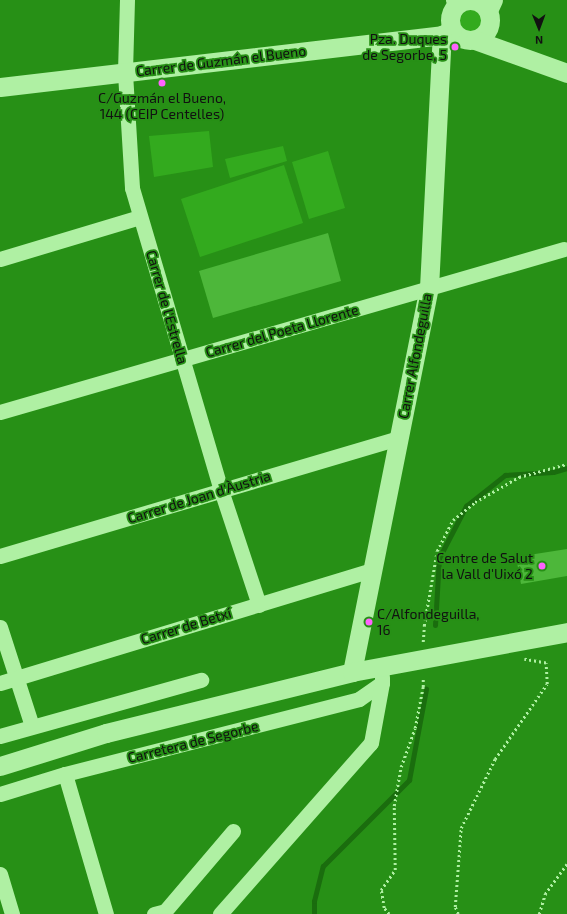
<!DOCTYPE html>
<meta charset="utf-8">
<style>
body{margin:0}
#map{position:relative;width:567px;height:914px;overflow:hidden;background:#279016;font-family:"Exo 2",sans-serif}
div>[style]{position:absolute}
.green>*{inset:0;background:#33aa1e}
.round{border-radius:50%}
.stream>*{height:5px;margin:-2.5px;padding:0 2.5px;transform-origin:2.5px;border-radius:2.5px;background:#1a6d0e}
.building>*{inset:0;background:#4db73a}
.path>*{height:2.5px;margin-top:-1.25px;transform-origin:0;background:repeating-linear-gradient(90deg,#aff0a3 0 2px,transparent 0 5px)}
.minor>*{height:15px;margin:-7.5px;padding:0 7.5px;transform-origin:7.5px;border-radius:7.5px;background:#aff0a3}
.tertiary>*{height:19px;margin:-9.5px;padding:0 9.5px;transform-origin:9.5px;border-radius:9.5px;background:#aff0a3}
.tertiary>.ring{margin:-9.5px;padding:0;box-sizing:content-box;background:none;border:19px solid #aff0a3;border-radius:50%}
.dots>*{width:11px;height:11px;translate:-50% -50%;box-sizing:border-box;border:2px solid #279016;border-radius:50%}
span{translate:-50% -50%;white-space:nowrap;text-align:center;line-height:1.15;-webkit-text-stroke:3.5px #279016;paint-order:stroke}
.poi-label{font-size:14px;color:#111}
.right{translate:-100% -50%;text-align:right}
.left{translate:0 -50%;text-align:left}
.street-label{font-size:14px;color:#111}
.north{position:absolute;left:519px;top:8px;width:40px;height:40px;-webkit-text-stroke:3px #279016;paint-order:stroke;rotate:179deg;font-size:11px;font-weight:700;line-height:16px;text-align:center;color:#111}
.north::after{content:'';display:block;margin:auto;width:14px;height:18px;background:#111;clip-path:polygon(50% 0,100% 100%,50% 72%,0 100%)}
</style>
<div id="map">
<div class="green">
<i class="round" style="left:460px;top:10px;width:22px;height:22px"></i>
<i style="clip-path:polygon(209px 131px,213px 167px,154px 177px,149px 136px)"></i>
<i style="clip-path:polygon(283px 146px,287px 161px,230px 178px,225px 159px)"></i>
<i style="clip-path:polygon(328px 151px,345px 208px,309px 219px,292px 162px)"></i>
<i style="clip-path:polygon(284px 165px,303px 223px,200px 257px,181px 199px)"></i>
</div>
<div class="stream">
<i style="left:435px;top:625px;width:67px;rotate:-86.6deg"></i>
<i style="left:439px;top:558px;width:59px;rotate:-62.6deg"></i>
<i style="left:466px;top:506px;width:50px;rotate:-38.5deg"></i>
<i style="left:505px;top:475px;width:48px;rotate:-3.6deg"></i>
<i style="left:553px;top:472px;width:15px;rotate:-16deg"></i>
<i style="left:314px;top:914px;width:13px;rotate:-90deg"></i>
<i style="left:314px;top:901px;width:36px;rotate:-76deg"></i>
<i style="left:323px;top:866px;width:122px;rotate:-45deg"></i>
<i style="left:409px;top:780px;width:93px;rotate:-79.4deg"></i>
</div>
<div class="building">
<i style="clip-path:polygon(328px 233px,341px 281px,213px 318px,199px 271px)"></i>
<i style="clip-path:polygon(567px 549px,567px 576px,521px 584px,516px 557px)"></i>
</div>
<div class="path">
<i style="left:423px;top:642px;width:16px;rotate:-86deg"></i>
<i style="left:424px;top:626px;width:76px;rotate:-80.2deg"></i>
<i style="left:437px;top:551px;width:35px;rotate:-63deg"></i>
<i style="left:453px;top:520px;width:28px;rotate:-39deg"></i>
<i style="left:475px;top:502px;width:51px;rotate:-29.6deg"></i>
<i style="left:519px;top:477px;width:50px;rotate:-15.2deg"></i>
<i style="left:389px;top:914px;width:8px;rotate:-130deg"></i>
<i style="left:384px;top:908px;width:18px;rotate:-99deg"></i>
<i style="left:381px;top:890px;width:24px;rotate:-55deg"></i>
<i style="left:395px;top:870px;width:64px;rotate:-90.9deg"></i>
<i style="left:394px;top:806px;width:40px;rotate:-80deg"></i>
<i style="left:401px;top:767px;width:41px;rotate:-70.3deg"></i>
<i style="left:415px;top:728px;width:42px;rotate:-79deg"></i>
<i style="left:423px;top:687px;width:10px;rotate:-90deg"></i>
<i style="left:458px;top:914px;width:8px;rotate:-113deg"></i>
<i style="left:455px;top:907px;width:79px;rotate:-85.7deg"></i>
<i style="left:461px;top:828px;width:77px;rotate:-63.8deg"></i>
<i style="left:495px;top:759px;width:91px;rotate:-55.3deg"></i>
<i style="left:547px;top:684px;width:21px;rotate:-93deg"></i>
<i style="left:546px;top:663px;width:22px;rotate:-170deg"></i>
<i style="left:539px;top:914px;width:21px;rotate:-73deg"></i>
<i style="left:545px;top:894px;width:37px;rotate:-54deg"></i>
</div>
<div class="minor">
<i style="left:127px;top:0;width:73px;rotate:91.6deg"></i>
<i style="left:125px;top:73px;width:115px;rotate:86.5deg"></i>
<i style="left:132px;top:188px;width:315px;rotate:73.6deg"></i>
<i style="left:221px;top:490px;width:121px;rotate:71.7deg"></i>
<i style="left:453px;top:0;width:6px;rotate:39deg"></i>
<i style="left:489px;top:13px;width:14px;rotate:-65deg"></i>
<i style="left:0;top:259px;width:146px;rotate:-16.7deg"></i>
<i style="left:0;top:412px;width:587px;rotate:-16.12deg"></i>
<i style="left:0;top:556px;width:416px;rotate:-16.5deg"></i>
<i style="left:0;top:627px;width:104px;rotate:72.1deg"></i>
<i style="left:0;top:683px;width:389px;rotate:-16.9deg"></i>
<i style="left:0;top:736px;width:209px;rotate:-15.6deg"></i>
<i style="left:65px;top:774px;width:146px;rotate:73.7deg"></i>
<i style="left:0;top:794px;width:68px;rotate:-17.1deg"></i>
<i style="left:65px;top:774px;width:303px;rotate:-14.3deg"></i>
<i style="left:359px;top:699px;width:28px;rotate:-35deg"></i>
<i style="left:0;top:874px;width:42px;rotate:73.3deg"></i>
<i style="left:154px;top:914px;width:11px;rotate:-15deg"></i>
<i style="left:165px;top:911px;width:105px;rotate:-49.6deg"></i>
<i style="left:220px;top:914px;width:228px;rotate:-48.6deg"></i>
<i style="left:371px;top:743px;width:61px;rotate:-79.6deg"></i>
<i style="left:382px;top:683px;width:6px;rotate:-90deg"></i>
</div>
<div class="tertiary">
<i class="ring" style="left:450px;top:0;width:21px;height:21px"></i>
<i style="left:475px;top:40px;width:98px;rotate:19.7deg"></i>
<i style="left:0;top:87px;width:445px;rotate:-6.7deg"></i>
<i style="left:442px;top:35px;width:11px;rotate:-27deg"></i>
<i style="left:352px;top:672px;width:392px;rotate:-78.7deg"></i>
<i style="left:429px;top:288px;width:253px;rotate:-87.1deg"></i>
<i style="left:0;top:766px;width:111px;rotate:-17.3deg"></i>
<i style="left:106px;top:733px;width:253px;rotate:-13.9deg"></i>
<i style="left:352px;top:672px;width:219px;rotate:-10.5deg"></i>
</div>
<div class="dots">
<i style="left:455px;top:47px;background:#ff62fe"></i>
<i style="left:162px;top:83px;background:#ff62fe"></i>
<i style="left:542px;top:566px;background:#ff62fe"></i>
<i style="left:369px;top:622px;background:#ff62fe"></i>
</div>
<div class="poi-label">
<span class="right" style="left:447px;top:47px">Pza. Duques<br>de Segorbe, 5</span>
<span style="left:162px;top:106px">C/Guzmán el Bueno,<br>144 (CEIP Centelles)</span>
<span class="right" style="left:533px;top:566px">Centre de Salut<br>la Vall d'Uixó 2</span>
<span class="left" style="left:377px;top:622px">C/Alfondeguilla,<br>16</span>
</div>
<div class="street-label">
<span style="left:221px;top:61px;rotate:-7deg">Carrer de Guzmán el Bueno</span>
<span style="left:167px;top:307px;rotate:74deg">Carrer de l'Estrella</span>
<span style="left:282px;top:331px;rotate:-16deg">Carrer del Poeta Llorente</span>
<span style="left:415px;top:356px;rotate:-79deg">Carrer Alfondeguilla</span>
<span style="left:199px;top:497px;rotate:-17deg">Carrer de Joan d'Àustria</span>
<span style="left:186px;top:626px;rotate:-17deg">Carrer de Betxí</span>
<span style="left:193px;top:742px;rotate:-14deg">Carretera de Segorbe</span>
</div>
<div class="north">N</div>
</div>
